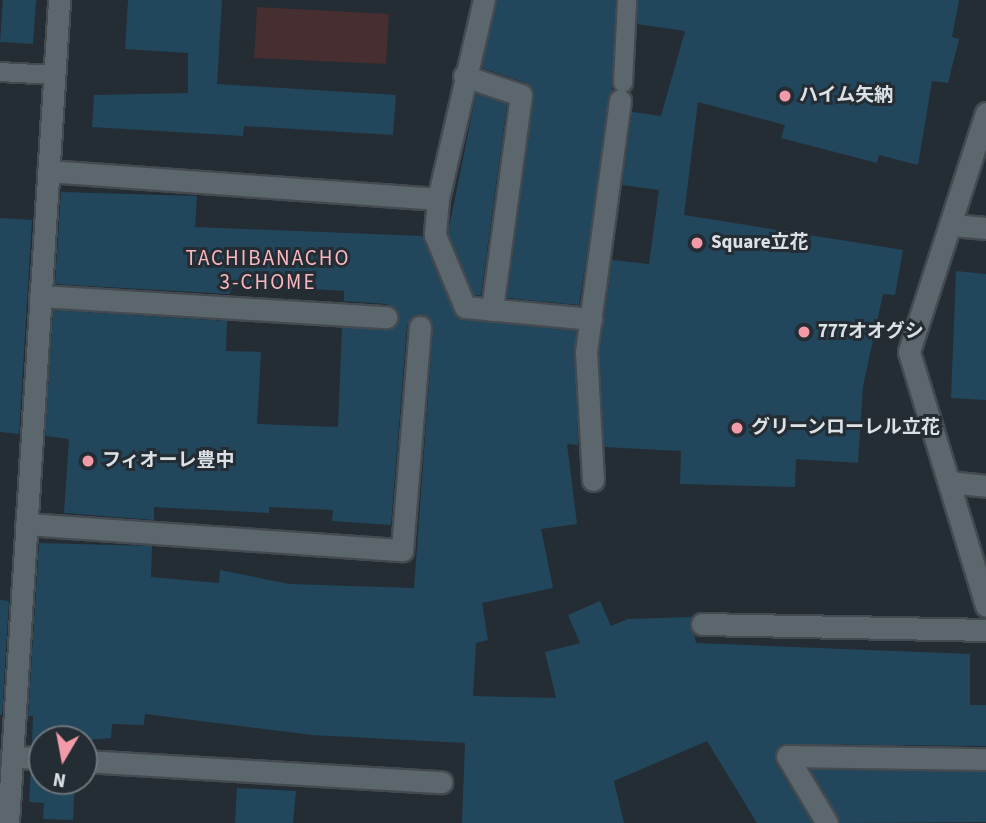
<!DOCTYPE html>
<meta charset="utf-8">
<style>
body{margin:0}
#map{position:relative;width:986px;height:823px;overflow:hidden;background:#242d33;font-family:"Source Sans 3","Noto Sans JP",sans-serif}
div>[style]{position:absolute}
.green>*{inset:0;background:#472e31}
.building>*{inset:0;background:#22475d}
.roads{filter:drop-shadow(2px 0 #434a50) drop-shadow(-2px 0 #434a50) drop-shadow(0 2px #434a50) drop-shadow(0 -2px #434a50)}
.lane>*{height:18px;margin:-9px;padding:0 9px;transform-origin:9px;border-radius:9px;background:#5c676d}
.street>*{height:21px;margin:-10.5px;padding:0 10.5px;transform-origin:10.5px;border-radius:10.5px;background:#5c676d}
.dots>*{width:19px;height:19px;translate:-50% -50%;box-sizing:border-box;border:4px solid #242d33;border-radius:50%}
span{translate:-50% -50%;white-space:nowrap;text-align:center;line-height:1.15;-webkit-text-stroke:6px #242d33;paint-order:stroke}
.poi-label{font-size:19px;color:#dbe1e5;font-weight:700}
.left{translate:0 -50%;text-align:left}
.neighbourhood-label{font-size:21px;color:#fcb7c1;letter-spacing:2px}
.north{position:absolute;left:28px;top:725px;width:70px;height:70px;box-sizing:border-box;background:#242d33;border:2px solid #6d757a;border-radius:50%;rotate:190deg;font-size:19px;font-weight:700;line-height:28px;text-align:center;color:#dbe1e5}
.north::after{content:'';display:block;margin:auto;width:24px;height:32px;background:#f39aa8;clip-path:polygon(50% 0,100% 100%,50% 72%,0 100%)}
</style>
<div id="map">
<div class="green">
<i style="clip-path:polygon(257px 7px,389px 14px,386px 64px,254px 58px)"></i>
</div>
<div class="building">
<i style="clip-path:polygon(3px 0,36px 0,33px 44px,0 42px)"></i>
<i style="clip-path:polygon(128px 0,222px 0,217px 84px,396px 95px,393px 135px,244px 126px,243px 136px,92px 127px,94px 95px,188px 93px,188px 53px,125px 49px)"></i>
<i style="clip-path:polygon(497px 0,616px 0,612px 90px,579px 305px,507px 298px,534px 96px,526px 83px,482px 68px)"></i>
<i style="clip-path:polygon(638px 0,959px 0,952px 37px,959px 39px,948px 83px,932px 81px,918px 165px,879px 155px,877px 163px,781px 138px,785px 125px,698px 102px,684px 215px,903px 250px,895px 295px,883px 294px,863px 386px,858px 463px,796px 459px,795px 487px,680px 484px,681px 451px,604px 447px,599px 353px,612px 260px,649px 264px,659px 190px,622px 185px,632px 112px,661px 116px,685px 31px,637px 24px)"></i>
<i style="clip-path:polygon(476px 94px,507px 104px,481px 295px,474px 295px,448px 233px)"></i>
<i style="clip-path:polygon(61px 192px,197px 196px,195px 227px,422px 236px,458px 318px,576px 331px,578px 445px,567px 444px,577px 524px,541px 529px,553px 588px,482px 603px,488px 640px,476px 643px,473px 696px,556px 698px,545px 652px,580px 643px,568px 615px,600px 601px,611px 626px,628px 619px,691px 617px,696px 643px,970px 654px,970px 705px,986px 705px,986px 746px,781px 744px,775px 762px,812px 823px,757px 823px,707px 741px,614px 781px,624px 823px,462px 823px,465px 743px,313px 735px,145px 714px,144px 725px,112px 724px,111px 738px,32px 745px,33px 716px,28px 716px,39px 543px,152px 546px,151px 577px,219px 583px,220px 570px,289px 584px,414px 588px,433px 328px,422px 314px,407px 326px,391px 525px,332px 521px,333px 510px,269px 507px,269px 513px,154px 507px,154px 520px,64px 513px,69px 439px,45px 436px,53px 310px,227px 321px,226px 351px,261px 352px,257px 424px,338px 427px,342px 327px,386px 330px,399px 317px,387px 304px,344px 301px,344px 291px,234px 284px,229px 294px,55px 284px)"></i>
<i style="clip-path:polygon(0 218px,32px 220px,19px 434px,0 432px)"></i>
<i style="clip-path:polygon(956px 271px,986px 274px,986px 400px,951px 398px)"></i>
<i style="clip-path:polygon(0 600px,9px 601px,2px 715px,0 715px)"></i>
<i style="clip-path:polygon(810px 769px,986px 772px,986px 822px,840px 823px)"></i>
<i style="clip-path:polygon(31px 771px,42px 771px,42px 781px,75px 781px,73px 820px,43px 819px,44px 803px,29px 802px)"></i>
<i style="clip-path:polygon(237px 788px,296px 791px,293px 823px,235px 823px)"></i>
</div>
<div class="roads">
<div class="lane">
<i style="left:0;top:72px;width:54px;rotate:3.2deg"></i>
<i style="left:623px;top:83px;width:83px;rotate:-87.2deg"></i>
</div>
<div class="street">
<i style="left:464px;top:76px;width:60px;rotate:18.4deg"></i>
<i style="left:521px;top:95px;width:217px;rotate:97.7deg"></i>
<i style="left:986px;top:113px;width:251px;rotate:107.9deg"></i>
<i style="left:909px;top:352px;width:265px;rotate:73.1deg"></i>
<i style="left:48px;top:171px;width:391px;rotate:4.1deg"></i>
<i style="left:438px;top:199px;width:204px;rotate:-77deg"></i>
<i style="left:438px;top:199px;width:36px;rotate:95deg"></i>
<i style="left:435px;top:235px;width:78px;rotate:67.4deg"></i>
<i style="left:465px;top:307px;width:127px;rotate:5.4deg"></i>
<i style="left:952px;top:225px;width:34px;rotate:5deg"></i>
<i style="left:40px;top:296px;width:347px;rotate:3.5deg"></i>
<i style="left:593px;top:480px;width:128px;rotate:-93.1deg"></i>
<i style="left:586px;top:352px;width:254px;rotate:-82.3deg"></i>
<i style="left:949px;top:482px;width:37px;rotate:6deg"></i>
<i style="left:26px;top:524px;width:377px;rotate:4deg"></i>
<i style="left:402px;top:550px;width:224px;rotate:-85.4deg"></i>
<i style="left:702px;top:624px;width:284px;rotate:1.2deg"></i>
<i style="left:12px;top:757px;width:30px;rotate:2deg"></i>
<i style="left:84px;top:761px;width:358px;rotate:3.4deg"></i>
<i style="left:8px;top:823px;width:825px;rotate:-86.45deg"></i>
<i style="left:827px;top:823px;width:78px;rotate:-120.8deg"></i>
<i style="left:787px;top:756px;width:199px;rotate:0.9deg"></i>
</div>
</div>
<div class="dots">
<i style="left:785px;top:96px;background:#f39aa8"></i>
<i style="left:697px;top:243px;background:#f39aa8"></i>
<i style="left:804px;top:332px;background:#f39aa8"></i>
<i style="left:737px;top:428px;background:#f39aa8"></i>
<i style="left:88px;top:461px;background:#f39aa8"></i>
</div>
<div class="poi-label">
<span class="left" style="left:799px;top:96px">ハイム矢納</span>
<span class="left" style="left:711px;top:243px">Square立花</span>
<span class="left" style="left:818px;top:332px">777オオグシ</span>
<span class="left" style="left:751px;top:428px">グリーンローレル立花</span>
<span class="left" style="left:102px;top:461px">フィオーレ豊中</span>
</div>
<div class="neighbourhood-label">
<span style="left:268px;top:270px">TACHIBANACHO<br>3-CHOME</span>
</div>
<div class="north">N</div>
</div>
